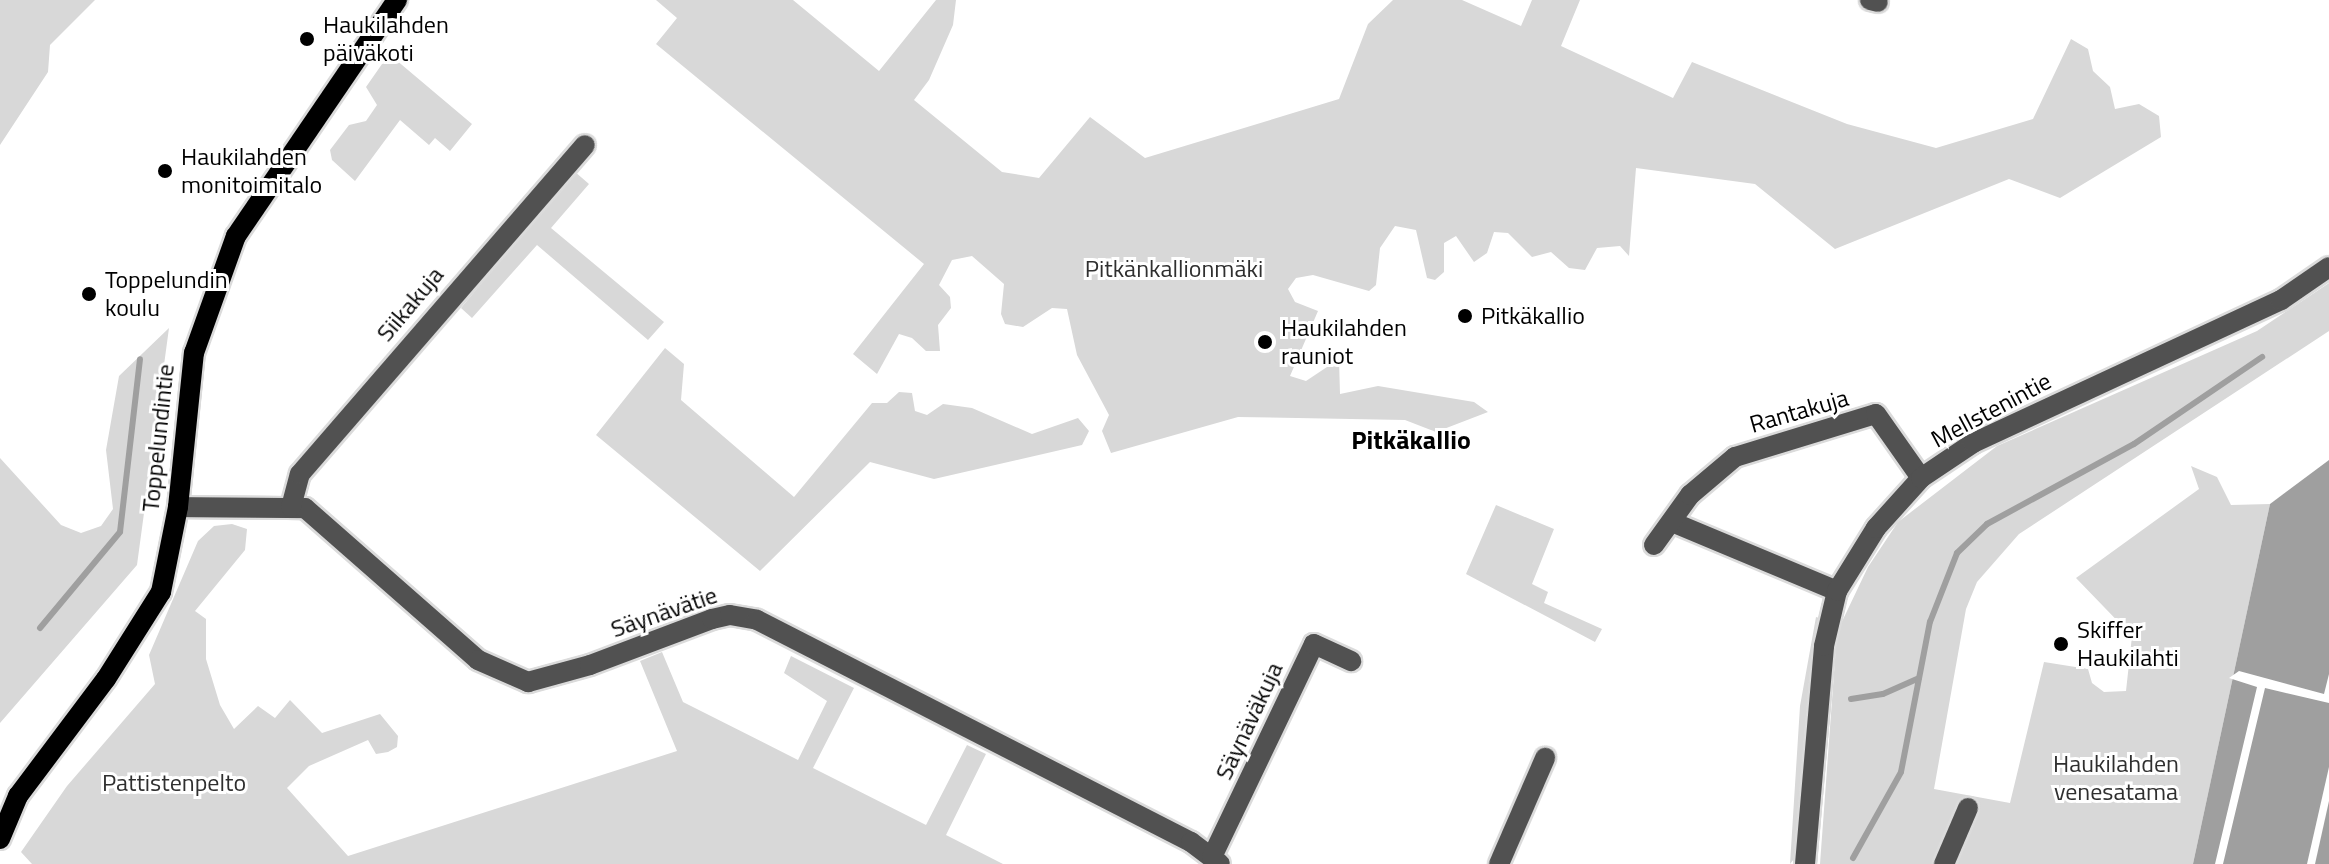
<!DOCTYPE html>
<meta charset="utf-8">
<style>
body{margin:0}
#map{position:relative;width:2329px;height:864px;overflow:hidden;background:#fff;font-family:"Titillium Web",sans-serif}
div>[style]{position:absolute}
.green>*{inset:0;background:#d8d8d8}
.water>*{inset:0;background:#9f9f9f}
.pier>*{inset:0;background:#fff}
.stream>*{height:6px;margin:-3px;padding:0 3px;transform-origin:3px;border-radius:3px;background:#9f9f9f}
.roads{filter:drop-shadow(2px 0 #dbdbdb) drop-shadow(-2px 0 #dbdbdb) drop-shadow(0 2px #dbdbdb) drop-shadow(0 -2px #dbdbdb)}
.minor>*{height:20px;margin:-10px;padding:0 10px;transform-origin:10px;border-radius:10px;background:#515151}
.major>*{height:20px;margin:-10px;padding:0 10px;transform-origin:10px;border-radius:10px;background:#000}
.dots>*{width:22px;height:22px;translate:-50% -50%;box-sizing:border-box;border:4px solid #fff;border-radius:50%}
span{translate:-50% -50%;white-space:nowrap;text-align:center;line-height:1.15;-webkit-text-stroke:6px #fff;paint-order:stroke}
.poi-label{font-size:24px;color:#000}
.left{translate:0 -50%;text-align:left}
.park-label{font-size:24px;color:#2f2f2f}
.street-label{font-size:24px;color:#000}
.neighbourhood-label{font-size:26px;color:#000;font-weight:700}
</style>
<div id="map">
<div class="green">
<i style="clip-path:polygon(0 0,95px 0,50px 45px,48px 72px,0 145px)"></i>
<i style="clip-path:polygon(656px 0,793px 0,879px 71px,936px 0,956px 0,953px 25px,929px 80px,914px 100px,1002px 172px,1039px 178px,1090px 117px,1145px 158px,1339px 99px,1368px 24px,1393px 0,1462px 0,1521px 26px,1532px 0,1580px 0,1561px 46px,1673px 98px,1692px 62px,1847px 124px,1936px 148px,2033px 119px,2071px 39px,2088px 49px,2093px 71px,2110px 87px,2115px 109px,2139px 104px,2159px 116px,2161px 137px,2060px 198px,2009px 179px,1835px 249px,1755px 184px,1636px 168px,1629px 256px,1620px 246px,1597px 248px,1585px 270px,1569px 268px,1551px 252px,1532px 257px,1508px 233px,1494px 232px,1487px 253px,1474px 262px,1456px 236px,1444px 243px,1444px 272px,1435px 280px,1427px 278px,1416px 230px,1395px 226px,1380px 248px,1376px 285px,1369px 291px,1313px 275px,1296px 278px,1288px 289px,1295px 302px,1318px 311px,1290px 376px,1306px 381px,1339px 359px,1340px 394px,1378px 386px,1474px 402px,1488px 412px,1436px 432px,1405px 420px,1238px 417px,1111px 453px,1102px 431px,1109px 415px,1077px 355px,1067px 309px,1052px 308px,1023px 327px,1005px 324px,1001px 314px,1004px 284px,972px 256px,952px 260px,939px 285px,950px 297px,951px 308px,938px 325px,940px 351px,926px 351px,912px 338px,899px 334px,877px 374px,853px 354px,924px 264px,656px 44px,677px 18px)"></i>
<i style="clip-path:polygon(389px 54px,472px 124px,450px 151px,435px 138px,429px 145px,400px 120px,355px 181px,332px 160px,330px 150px,349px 125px,366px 121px,377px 105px,366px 87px)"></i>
<i style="clip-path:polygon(574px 171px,589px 184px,551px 228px,664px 322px,648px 340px,537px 245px,472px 318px,461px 308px)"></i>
<i style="clip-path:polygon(2329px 283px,2329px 331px,2019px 534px,1977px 582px,1966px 609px,1934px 789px,2010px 803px,2044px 662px,2088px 669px,2092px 683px,2104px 692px,2126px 691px,2132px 636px,2076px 578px,2199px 489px,2191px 466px,2217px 477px,2231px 505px,2270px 504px,2193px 864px,1820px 864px,1837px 632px,1868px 567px,1898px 522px,1997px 446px,2257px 331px)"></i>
<i style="clip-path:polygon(169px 328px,137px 565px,0 723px,0 458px,61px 525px,81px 533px,101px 526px,113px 509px,106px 450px,119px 376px)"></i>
<i style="clip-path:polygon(665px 348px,684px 364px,681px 400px,794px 497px,872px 403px,887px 403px,899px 392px,912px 393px,915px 411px,927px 415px,943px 404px,972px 408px,1032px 434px,1078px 418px,1089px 431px,1082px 445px,934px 479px,870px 462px,760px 571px,596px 435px)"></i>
<i style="clip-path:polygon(1496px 505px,1554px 529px,1532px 584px,1548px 592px,1544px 603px,1602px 629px,1595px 642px,1466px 574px)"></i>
<i style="clip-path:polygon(232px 524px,247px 529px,245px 550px,195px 611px,206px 619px,206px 659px,220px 705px,234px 729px,258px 706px,275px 718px,290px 700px,322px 733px,380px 714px,398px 736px,397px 747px,388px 752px,376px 754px,368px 740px,309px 766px,287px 788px,348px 856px,677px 751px,640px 661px,662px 652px,683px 702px,798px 760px,827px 701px,784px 673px,791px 656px,854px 688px,813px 768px,926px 825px,967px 745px,986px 754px,946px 835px,1003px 864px,32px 864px,21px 852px,67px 786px,155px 684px,149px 655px,198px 541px,214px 526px)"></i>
<i style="clip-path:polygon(1816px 617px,1822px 619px,1807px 707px,1798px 854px,1790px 864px,1800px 706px)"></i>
</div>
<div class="water">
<i style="clip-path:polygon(2329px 460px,2329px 864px,2193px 864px,2270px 504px)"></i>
</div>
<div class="pier">
<i style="clip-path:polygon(2239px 671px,2324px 694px,2329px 674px,2329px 703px,2265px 688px,2223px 864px,2215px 864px,2257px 687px,2229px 678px)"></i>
<i style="clip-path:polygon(2329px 767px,2329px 801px,2315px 864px,2307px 864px)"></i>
</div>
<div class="stream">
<i style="left:40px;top:628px;width:125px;rotate:-50.2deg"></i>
<i style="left:120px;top:532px;width:174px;rotate:-83.4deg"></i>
<i style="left:1851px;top:699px;width:32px;rotate:-9deg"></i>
<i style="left:1883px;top:694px;width:39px;rotate:-24deg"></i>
<i style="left:1853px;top:858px;width:98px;rotate:-60.8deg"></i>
<i style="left:1901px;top:772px;width:153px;rotate:-79.1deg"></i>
<i style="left:1930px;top:622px;width:74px;rotate:-68.6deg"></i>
<i style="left:1957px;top:553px;width:42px;rotate:-44deg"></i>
<i style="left:1987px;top:524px;width:167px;rotate:-28.6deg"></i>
<i style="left:2134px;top:444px;width:155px;rotate:-34.2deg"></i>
</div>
<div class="roads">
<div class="minor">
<i style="left:1870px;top:0;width:8px;rotate:14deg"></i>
<i style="left:178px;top:507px;width:127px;rotate:0.5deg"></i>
<i style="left:305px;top:508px;width:230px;rotate:41.3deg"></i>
<i style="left:478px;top:660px;width:55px;rotate:23.7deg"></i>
<i style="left:528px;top:682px;width:64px;rotate:-15.3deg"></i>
<i style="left:590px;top:665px;width:130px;rotate:-20.7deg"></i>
<i style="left:712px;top:619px;width:18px;rotate:-13deg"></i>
<i style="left:730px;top:615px;width:27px;rotate:10deg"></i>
<i style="left:757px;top:620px;width:487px;rotate:27.1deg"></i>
<i style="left:1191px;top:842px;width:36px;rotate:37deg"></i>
<i style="left:291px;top:507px;width:34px;rotate:-75deg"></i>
<i style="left:300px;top:474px;width:435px;rotate:-49.1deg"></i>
<i style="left:1672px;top:522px;width:179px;rotate:22.7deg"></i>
<i style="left:1654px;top:545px;width:62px;rotate:-54.2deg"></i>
<i style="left:1690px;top:495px;width:59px;rotate:-40.2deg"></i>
<i style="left:1735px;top:457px;width:147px;rotate:-17deg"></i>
<i style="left:1876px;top:414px;width:78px;rotate:54.9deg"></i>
<i style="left:1212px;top:857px;width:236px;rotate:-64.4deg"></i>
<i style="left:1314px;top:644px;width:41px;rotate:24.7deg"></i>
<i style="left:1499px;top:864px;width:116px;rotate:-66.5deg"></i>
<i style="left:1805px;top:864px;width:219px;rotate:-85deg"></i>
<i style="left:1824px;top:646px;width:57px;rotate:-76.7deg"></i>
<i style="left:1837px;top:591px;width:74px;rotate:-58.2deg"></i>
<i style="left:1876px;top:528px;width:67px;rotate:-48deg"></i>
<i style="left:1921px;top:478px;width:63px;rotate:-33.9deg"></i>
<i style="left:1973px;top:443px;width:340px;rotate:-24.9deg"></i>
<i style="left:2281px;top:300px;width:58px;rotate:-34.5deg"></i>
<i style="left:1944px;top:864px;width:61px;rotate:-66.8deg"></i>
</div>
<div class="major">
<i style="left:0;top:839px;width:47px;rotate:-67.3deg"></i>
<i style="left:18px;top:796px;width:146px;rotate:-53.1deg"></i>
<i style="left:106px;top:679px;width:103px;rotate:-57.7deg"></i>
<i style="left:161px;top:592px;width:87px;rotate:-78.7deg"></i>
<i style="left:178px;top:507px;width:155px;rotate:-84.1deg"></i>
<i style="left:194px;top:353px;width:124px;rotate:-70.3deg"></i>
<i style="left:236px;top:236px;width:286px;rotate:-55.7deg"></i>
</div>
</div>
<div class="dots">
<i style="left:307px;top:39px;background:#000"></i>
<i style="left:165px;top:171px;background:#000"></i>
<i style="left:89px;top:294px;background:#000"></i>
<i style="left:1465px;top:316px;background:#000"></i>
<i style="left:1265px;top:342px;background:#000"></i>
<i style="left:2061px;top:644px;background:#000"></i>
</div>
<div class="poi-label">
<span class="left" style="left:323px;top:39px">Haukilahden<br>päiväkoti</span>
<span class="left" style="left:181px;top:171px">Haukilahden<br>monitoimitalo</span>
<span class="left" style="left:105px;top:294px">Toppelundin<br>koulu</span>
<span class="left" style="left:1481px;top:316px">Pitkäkallio</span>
<span class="left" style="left:1281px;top:342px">Haukilahden<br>rauniot</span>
<span class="left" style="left:2077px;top:644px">Skiffer<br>Haukilahti</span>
</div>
<div class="park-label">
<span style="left:1174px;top:269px">Pitkänkallionmäki</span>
<span style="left:2116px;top:778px">Haukilahden<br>venesatama</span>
<span style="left:174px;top:783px">Pattistenpelto</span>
</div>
<div class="street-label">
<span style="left:410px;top:304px;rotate:-50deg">Siikakuja</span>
<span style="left:1991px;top:410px;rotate:-28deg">Mellstenintie</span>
<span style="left:1799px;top:411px;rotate:-16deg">Rantakuja</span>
<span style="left:158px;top:438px;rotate:-84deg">Toppelundintie</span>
<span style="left:664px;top:612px;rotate:-19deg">Säynävätie</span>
<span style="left:1249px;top:721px;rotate:-65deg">Säynäväkuja</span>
</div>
<div class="neighbourhood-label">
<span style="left:1411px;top:440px">Pitkäkallio</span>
</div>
</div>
